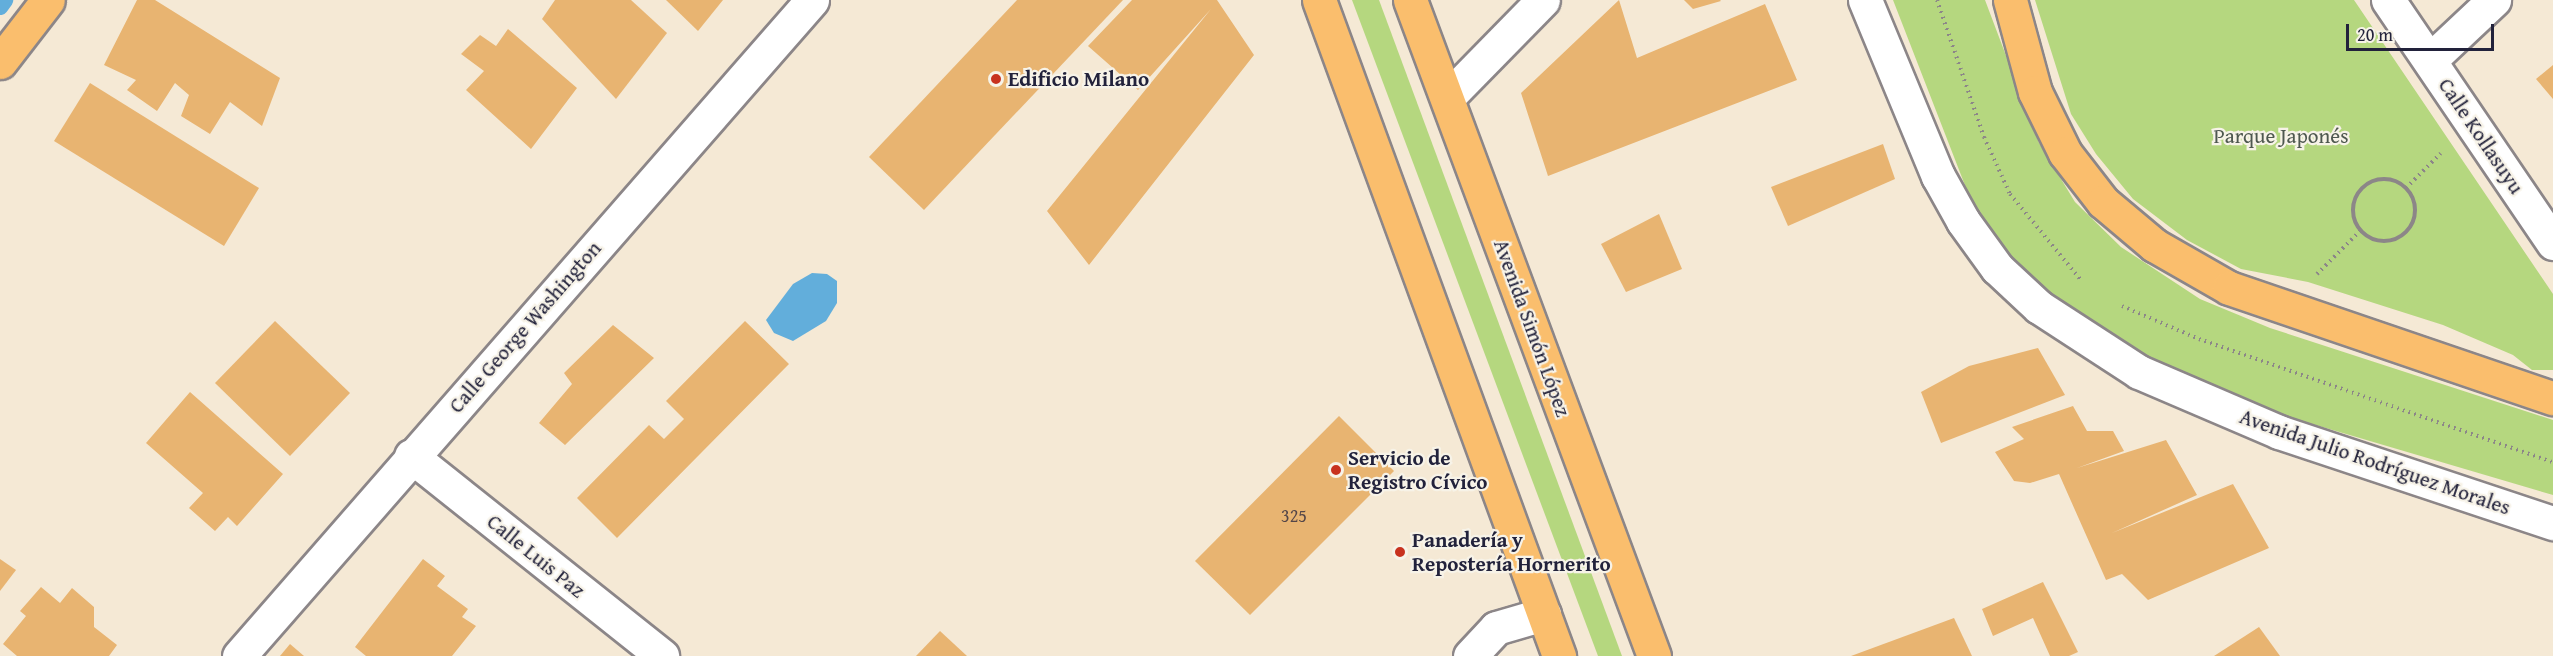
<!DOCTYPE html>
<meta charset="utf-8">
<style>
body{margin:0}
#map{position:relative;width:2553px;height:656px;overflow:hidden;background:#f5e9d5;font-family:"Gentium Book Plus",serif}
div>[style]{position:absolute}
.green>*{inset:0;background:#b5d77f}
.water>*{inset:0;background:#62aedb}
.stream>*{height:15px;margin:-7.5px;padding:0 7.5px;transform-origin:7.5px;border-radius:7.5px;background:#62aedb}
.building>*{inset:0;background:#e8b471}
.path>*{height:4px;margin-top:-2px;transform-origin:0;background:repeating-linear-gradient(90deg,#8c8688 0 1.5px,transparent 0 6px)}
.path>.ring{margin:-2px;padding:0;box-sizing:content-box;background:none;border:4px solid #8c8688;border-radius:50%}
.roads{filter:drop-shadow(2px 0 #8c8688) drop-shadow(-2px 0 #8c8688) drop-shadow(0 2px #8c8688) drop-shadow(0 -2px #8c8688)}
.minor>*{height:33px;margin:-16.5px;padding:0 16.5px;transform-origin:16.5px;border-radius:16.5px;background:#fff}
.major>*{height:33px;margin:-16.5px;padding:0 16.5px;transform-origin:16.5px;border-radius:16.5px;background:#fabe6d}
.dots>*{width:16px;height:16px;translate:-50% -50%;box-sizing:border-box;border:3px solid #f7f3e8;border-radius:50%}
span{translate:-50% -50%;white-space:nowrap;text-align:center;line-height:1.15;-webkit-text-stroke:4.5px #f7f3e8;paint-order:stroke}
.number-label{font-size:18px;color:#544648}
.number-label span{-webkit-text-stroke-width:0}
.poi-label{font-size:21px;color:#22223b;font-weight:700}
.left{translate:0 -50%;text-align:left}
.park-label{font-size:21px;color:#4e584f}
.street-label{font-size:21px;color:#22223b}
.scale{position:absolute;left:2346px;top:24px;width:148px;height:27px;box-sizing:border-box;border:3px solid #22223b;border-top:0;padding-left:8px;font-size:18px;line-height:21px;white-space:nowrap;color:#22223b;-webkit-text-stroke:4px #f7f3e8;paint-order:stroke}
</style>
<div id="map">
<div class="green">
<i style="clip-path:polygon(1352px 0,1379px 0,1622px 656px,1598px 656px)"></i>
<i style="clip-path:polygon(1893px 0,1985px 0,2039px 143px,2075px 202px,2121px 247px,2200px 299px,2270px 328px,2553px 420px,2553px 495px,2278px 414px,2143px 358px,2067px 310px,2008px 259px,1975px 211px)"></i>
<i style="clip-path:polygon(2035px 0,2354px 0,2553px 294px,2553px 370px,2532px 370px,2513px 355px,2443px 325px,2308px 282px,2241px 269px,2187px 240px,2133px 199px,2096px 154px,2071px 114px)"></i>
</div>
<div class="water">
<i style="clip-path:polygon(812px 273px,827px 274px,837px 281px,837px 303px,826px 321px,793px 341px,774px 333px,766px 320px,793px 284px)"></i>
</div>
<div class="stream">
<i style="left:0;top:7px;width:9px;rotate:-54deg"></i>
</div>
<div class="building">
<i style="clip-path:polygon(137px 0,155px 0,280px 78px,262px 126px,230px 102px,210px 134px,181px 116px,189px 95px,175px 83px,157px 111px,127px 90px,136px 80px,104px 65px)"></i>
<i style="clip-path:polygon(555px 0,631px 0,667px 33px,616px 99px,542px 19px)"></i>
<i style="clip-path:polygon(666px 0,723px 0,698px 31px)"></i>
<i style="clip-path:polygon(1017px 0,1123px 0,924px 210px,869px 157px)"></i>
<i style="clip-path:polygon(1132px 0,1217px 0,1254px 55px,1089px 265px,1047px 211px,1211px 9px,1138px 90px,1088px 46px)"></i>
<i style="clip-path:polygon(1619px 0,1637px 58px,1765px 4px,1797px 80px,1548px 176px,1521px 93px)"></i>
<i style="clip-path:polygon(1684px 0,1720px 0,1721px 1px,1693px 9px)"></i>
<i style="clip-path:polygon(508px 29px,577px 88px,531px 149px,466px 90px,484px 71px,461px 54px,480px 35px,496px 46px)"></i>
<i style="clip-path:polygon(2553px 65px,2553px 99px,2536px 79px)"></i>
<i style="clip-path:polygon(90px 83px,259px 188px,224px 246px,54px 141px)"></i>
<i style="clip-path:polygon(1883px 144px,1895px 179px,1788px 226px,1771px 187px)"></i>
<i style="clip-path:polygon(1659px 214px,1682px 269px,1626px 292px,1601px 244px)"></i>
<i style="clip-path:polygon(275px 321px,350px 393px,290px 456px,215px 383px)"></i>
<i style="clip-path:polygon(745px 321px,789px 364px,617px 538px,577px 498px,649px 425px,664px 439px,684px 419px,666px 401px)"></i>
<i style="clip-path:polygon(613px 325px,654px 358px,565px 445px,539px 423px,572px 384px,564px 373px)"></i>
<i style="clip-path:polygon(2038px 348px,2065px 395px,1941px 443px,1921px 392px,1969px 366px)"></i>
<i style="clip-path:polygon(190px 392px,283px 474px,237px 526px,228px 517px,215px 531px,189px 508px,203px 493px,146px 443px)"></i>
<i style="clip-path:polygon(2073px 406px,2087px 431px,2113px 431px,2124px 451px,2077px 468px,2166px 440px,2197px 495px,2112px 533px,2233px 484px,2269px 548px,2148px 600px,2122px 574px,2106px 580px,2059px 474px,2030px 483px,2014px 481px,1995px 452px,2024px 439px,2012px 427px)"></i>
<i style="clip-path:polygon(1339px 416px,1394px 471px,1250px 615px,1195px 561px)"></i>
<i style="clip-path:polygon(0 559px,16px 570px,0 591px)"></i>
<i style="clip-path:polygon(423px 559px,445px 576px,437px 586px,468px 609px,462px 617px,476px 626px,452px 656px,366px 656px,355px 647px)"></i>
<i style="clip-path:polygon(2043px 582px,2078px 652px,2069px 656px,2050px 656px,2033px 618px,1993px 636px,1982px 609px)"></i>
<i style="clip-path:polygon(41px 587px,60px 603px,72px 588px,94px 607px,94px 627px,117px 645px,109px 656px,17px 656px,3px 644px,26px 616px,20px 611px)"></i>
<i style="clip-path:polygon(1954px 618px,1972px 656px,1851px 656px)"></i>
<i style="clip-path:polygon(2259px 627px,2280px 656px,2214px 656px)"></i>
<i style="clip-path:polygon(940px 631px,967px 656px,916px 656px)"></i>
<i style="clip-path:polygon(290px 644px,304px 656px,280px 656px)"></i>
</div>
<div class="path">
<i style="left:1937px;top:0;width:145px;rotate:71.1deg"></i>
<i style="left:1984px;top:137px;width:63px;rotate:65.5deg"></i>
<i style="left:2010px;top:194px;width:112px;rotate:50.5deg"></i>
<i class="ring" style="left:2353px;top:179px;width:58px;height:58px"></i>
<i style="left:2406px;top:188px;width:49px;rotate:-45deg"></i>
<i style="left:2317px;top:274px;width:62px;rotate:-45deg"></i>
<i style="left:2122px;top:306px;width:84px;rotate:23.2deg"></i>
<i style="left:2199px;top:339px;width:375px;rotate:19.2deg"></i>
</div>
<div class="roads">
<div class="minor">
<i style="left:1865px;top:0;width:191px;rotate:67.5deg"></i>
<i style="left:1938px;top:176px;width:51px;rotate:60.9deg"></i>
<i style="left:1963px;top:221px;width:58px;rotate:54.1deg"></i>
<i style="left:1997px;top:268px;width:57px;rotate:42.9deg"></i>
<i style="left:2039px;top:307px;width:119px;rotate:33deg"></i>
<i style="left:2139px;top:372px;width:152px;rotate:23.2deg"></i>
<i style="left:2279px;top:432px;width:289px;rotate:18.4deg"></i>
<i style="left:2388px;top:0;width:294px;rotate:55.8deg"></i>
<i style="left:2430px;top:60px;width:88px;rotate:-43.2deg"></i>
<i style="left:1449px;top:96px;width:134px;rotate:-45.6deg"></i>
<i style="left:411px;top:456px;width:321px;rotate:38.5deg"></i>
<i style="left:239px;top:656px;width:871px;rotate:-48.86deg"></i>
<i style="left:1470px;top:656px;width:38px;rotate:-47deg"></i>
<i style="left:1496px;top:628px;width:50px;rotate:-16.3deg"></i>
</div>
<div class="major">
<i style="left:1319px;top:0;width:699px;rotate:69.9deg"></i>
<i style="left:1410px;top:0;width:700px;rotate:69.6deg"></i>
<i style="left:2010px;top:0;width:95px;rotate:74.8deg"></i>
<i style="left:2035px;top:92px;width:68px;rotate:63.8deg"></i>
<i style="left:2065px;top:153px;width:62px;rotate:52.2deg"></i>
<i style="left:2103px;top:202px;width:67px;rotate:40.1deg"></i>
<i style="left:2154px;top:245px;width:86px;rotate:29.8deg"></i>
<i style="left:2229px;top:288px;width:342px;rotate:18.8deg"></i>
<i style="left:0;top:62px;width:78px;rotate:-52.3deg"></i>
</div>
</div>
<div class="dots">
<i style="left:996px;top:79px;background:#c8321e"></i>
<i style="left:1336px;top:470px;background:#c8321e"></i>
<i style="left:1400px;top:552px;background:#c8321e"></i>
</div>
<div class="number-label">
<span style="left:1294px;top:516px">325</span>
</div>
<div class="poi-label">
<span class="left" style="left:1008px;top:79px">Edificio Milano</span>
<span class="left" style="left:1348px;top:470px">Servicio de<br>Registro Cívico</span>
<span class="left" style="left:1412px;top:552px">Panadería y<br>Repostería Hornerito</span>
</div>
<div class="park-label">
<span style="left:2281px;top:136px">Parque Japonés</span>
</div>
<div class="street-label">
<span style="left:2481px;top:136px;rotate:56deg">Calle Kollasuyu</span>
<span style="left:525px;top:327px;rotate:-49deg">Calle George Washington</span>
<span style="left:1532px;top:328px;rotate:70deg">Avenida Simón López</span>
<span style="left:2375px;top:462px;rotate:19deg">Avenida Julio Rodríguez Morales</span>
<span style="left:536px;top:556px;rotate:39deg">Calle Luis Paz</span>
</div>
<div class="scale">20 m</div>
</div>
